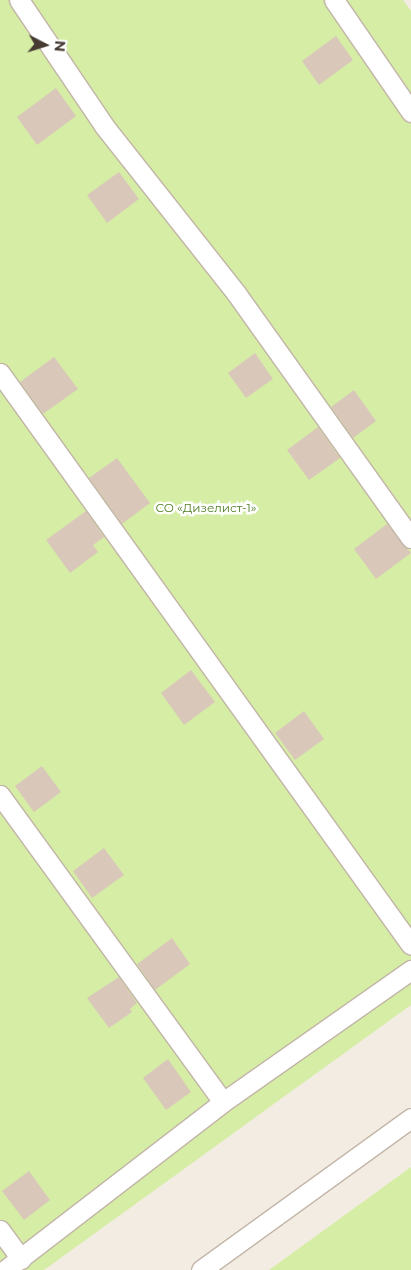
<!DOCTYPE html>
<meta charset="utf-8">
<style>
body{margin:0}
#map{position:relative;width:411px;height:1270px;overflow:hidden;background:#f3ece2;font-family:Montserrat,sans-serif}
div>[style]{position:absolute}
.green>*{inset:0;background:#d6eda5}
.building>*{inset:0;background:#d9c8b9}
.roads{filter:drop-shadow(1px 0 #c2b5a7) drop-shadow(-1px 0 #c2b5a7) drop-shadow(0 1px #c2b5a7) drop-shadow(0 -1px #c2b5a7)}
.lane>*{height:19px;margin:-9.5px;padding:0 9.5px;transform-origin:9.5px;border-radius:9.5px;background:#fff}
span{translate:-50% -50%;white-space:nowrap;text-align:center;line-height:1.15;-webkit-text-stroke:5px #fff;paint-order:stroke}
.park-label{font-size:12px;color:#4f7d1f}
.north{position:absolute;left:20px;top:20px;width:50px;height:50px;-webkit-text-stroke:4px #fff;paint-order:stroke;rotate:95deg;font-size:14px;font-weight:700;line-height:20px;text-align:center;color:#453b32}
.north::after{content:'';display:block;margin:auto;width:18px;height:22px;background:#453b32;clip-path:polygon(50% 0,100% 100%,50% 72%,0 100%)}
</style>
<div id="map">
<div class="green">
<i style="clip-path:polygon(0 0,403px 0,411px 11px,411px 1005px,44px 1270px,0 1270px)"></i>
<i style="clip-path:polygon(411px 1167px,411px 1270px,269px 1270px)"></i>
</div>
<div class="building">
<i style="clip-path:polygon(336px 36px,353px 60px,319px 85px,302px 61px)"></i>
<i style="clip-path:polygon(56px 88px,76px 116px,37px 145px,17px 117px)"></i>
<i style="clip-path:polygon(119px 172px,139px 199px,107px 223px,87px 195px)"></i>
<i style="clip-path:polygon(255px 353px,273px 379px,246px 398px,228px 373px)"></i>
<i style="clip-path:polygon(54px 357px,78px 389px,43px 414px,20px 382px)"></i>
<i style="clip-path:polygon(354px 390px,376px 421px,353px 438px,331px 407px)"></i>
<i style="clip-path:polygon(318px 427px,340px 458px,309px 480px,287px 450px)"></i>
<i style="clip-path:polygon(117px 458px,150px 503px,122px 524px,89px 478px)"></i>
<i style="clip-path:polygon(86px 511px,104px 537px,93px 545px,98px 552px,70px 573px,46px 540px)"></i>
<i style="clip-path:polygon(387px 524px,411px 553px,376px 579px,354px 549px)"></i>
<i style="clip-path:polygon(191px 670px,215px 702px,184px 725px,161px 693px)"></i>
<i style="clip-path:polygon(304px 711px,324px 739px,295px 760px,275px 733px)"></i>
<i style="clip-path:polygon(42px 766px,61px 792px,34px 812px,15px 786px)"></i>
<i style="clip-path:polygon(104px 848px,124px 875px,92px 898px,73px 871px)"></i>
<i style="clip-path:polygon(172px 938px,190px 964px,155px 990px,137px 964px)"></i>
<i style="clip-path:polygon(119px 977px,137px 1003px,130px 1009px,132px 1012px,109px 1028px,87px 998px)"></i>
<i style="clip-path:polygon(168px 1059px,191px 1092px,166px 1110px,143px 1078px)"></i>
<i style="clip-path:polygon(29px 1171px,50px 1200px,24px 1220px,2px 1191px)"></i>
</div>
<div class="roads">
<div class="lane">
<i style="left:19px;top:0;width:153px;rotate:55.9deg"></i>
<i style="left:105px;top:127px;width:211px;rotate:51.7deg"></i>
<i style="left:236px;top:293px;width:301px;rotate:54.5deg"></i>
<i style="left:334px;top:0;width:136px;rotate:55.5deg"></i>
<i style="left:0;top:373px;width:704px;rotate:54.3deg"></i>
<i style="left:0;top:795px;width:379px;rotate:54deg"></i>
<i style="left:0;top:1230px;width:36px;rotate:54deg"></i>
<i style="left:5px;top:1270px;width:275px;rotate:-37.6deg"></i>
<i style="left:223px;top:1102px;width:230px;rotate:-35.1deg"></i>
<i style="left:201px;top:1270px;width:259px;rotate:-35.9deg"></i>
</div>
</div>
<div class="park-label">
<span style="left:206px;top:508px">СО «Дизелист-1»</span>
</div>
<div class="north">N</div>
</div>
